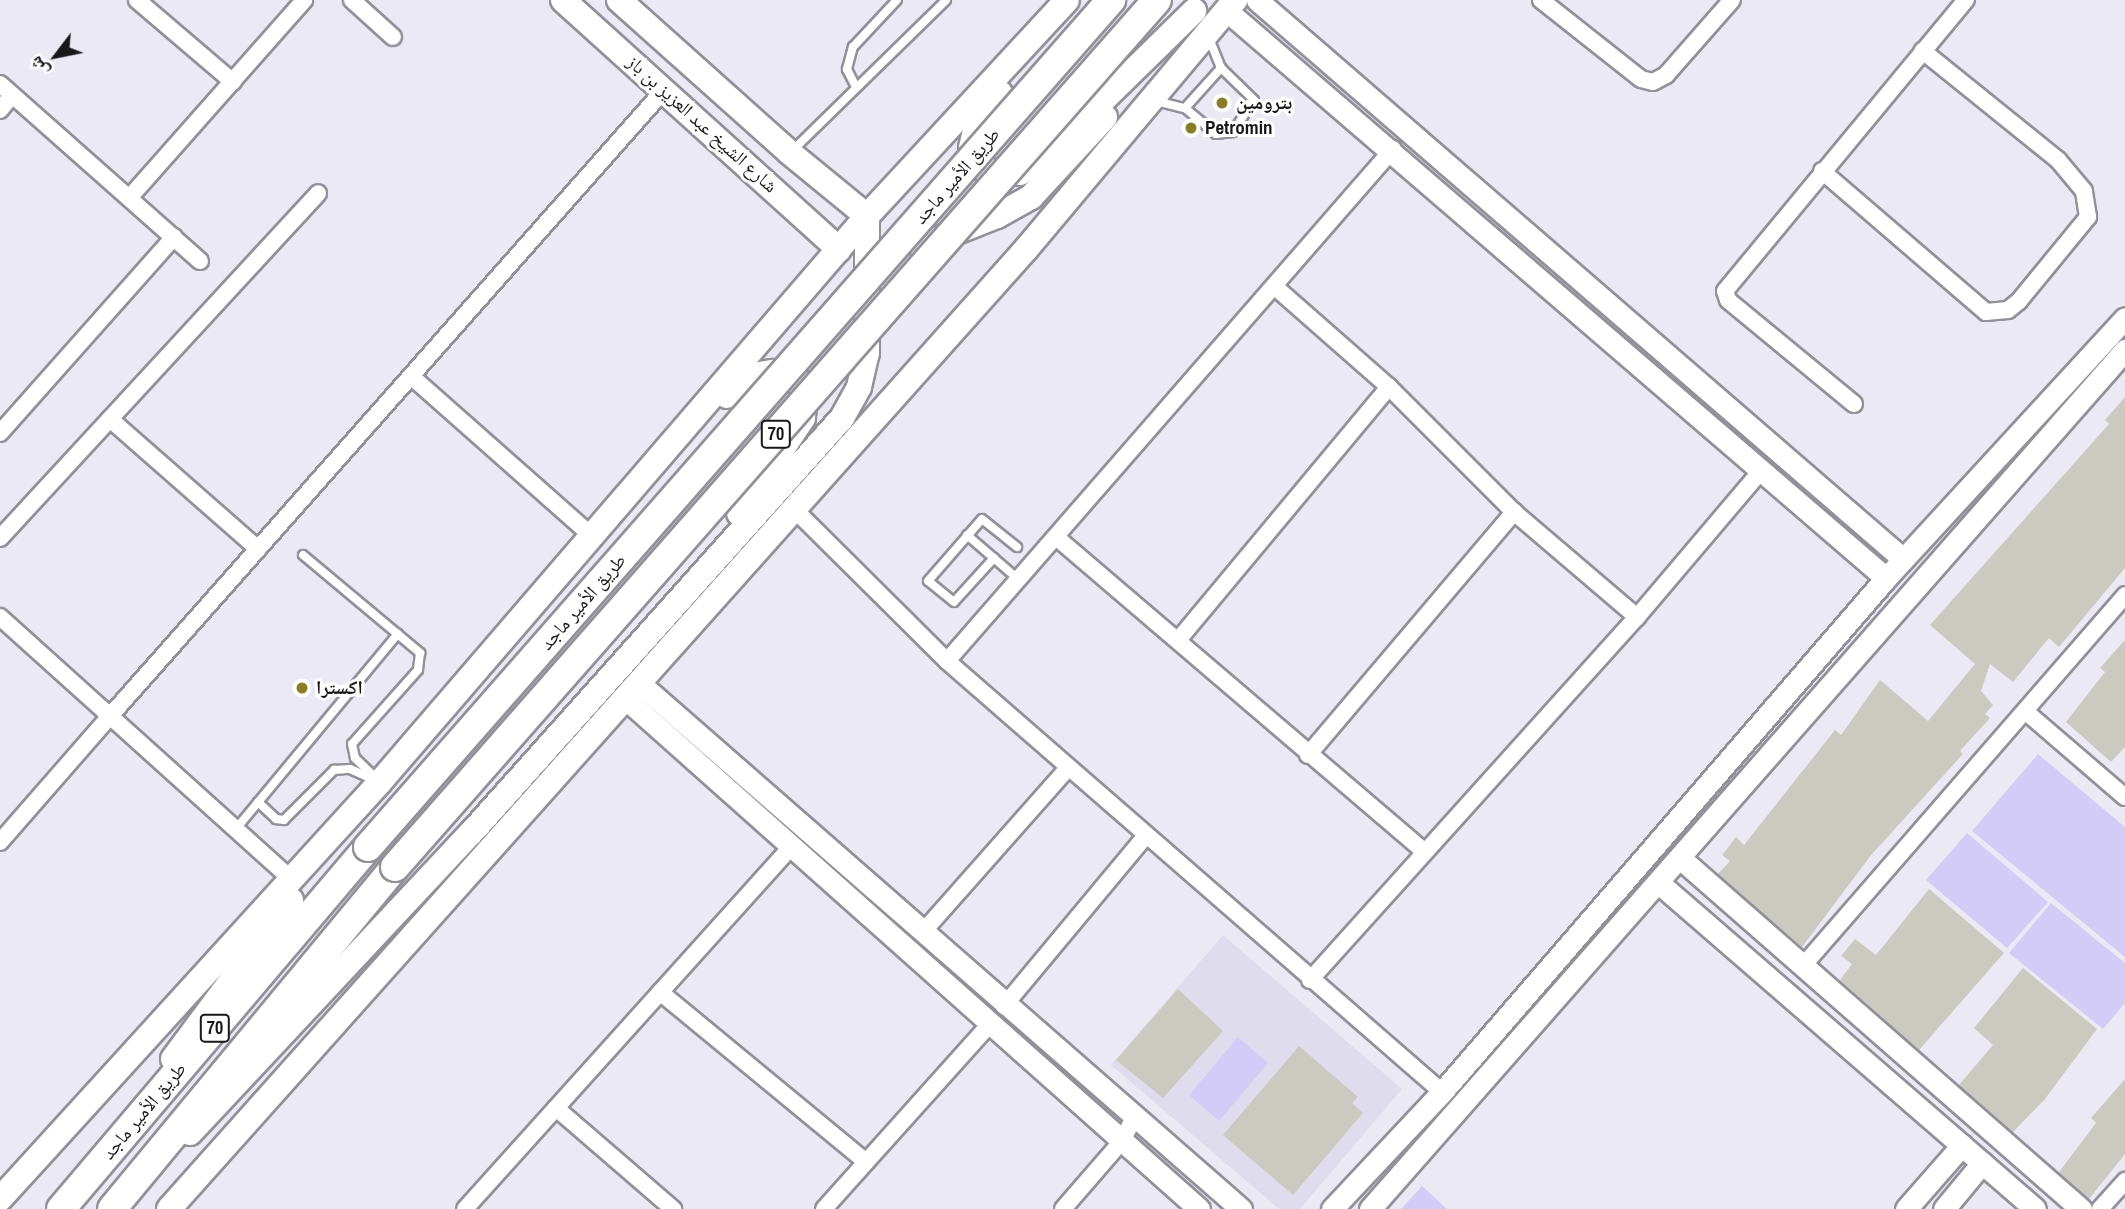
<!DOCTYPE html>
<meta charset="utf-8">
<style>
body{margin:0}
#map{position:relative;width:2125px;height:1209px;overflow:hidden;background:#ebeaf4;font-family:"Archivo Narrow","Noto Naskh Arabic",sans-serif}
div>[style]{position:absolute}
.built>*{inset:0;background:#dedced}
.green>*{inset:0;background:#d2ccf7}
.building>*{inset:0;background:#cbcac0}
.roads{filter:drop-shadow(2px 0 #92919a) drop-shadow(-2px 0 #92919a) drop-shadow(0 2px #92919a) drop-shadow(0 -2px #92919a)}
.lane>*{height:8px;margin:-4px;padding:0 4px;transform-origin:4px;border-radius:4px;background:#fff}
.street>*{height:16px;margin:-8px;padding:0 8px;transform-origin:8px;border-radius:8px;background:#fff}
.secondary>*{height:21px;margin:-10.5px;padding:0 10.5px;transform-origin:10.5px;border-radius:10.5px;background:#fff}
.primary>*{height:24px;margin:-12px;padding:0 12px;transform-origin:12px;border-radius:12px;background:#fff}
.highway>*{height:28px;margin:-14px;padding:0 14px;transform-origin:14px;border-radius:14px;background:#fff}
.bridges{filter:drop-shadow(2px 0 #92919a) drop-shadow(-2px 0 #92919a) drop-shadow(0 2px #92919a) drop-shadow(0 -2px #92919a)}
.highway-bridge>*{height:28px;margin:-14px;padding:0 14px;transform-origin:14px;border-radius:14px;background:#fff}
.dots>*{width:19px;height:19px;translate:-50% -50%;box-sizing:border-box;border:4px solid #fff;border-radius:50%}
span{translate:-50% -50%;white-space:nowrap;text-align:center;line-height:1.15;-webkit-text-stroke:6px #fff;paint-order:stroke}
.shield-label span{padding:2px 5px;background:#fff;border:2px solid;border-radius:5px;-webkit-text-stroke-width:0}
.shield-label{font-size:18px;color:#18181b;font-weight:700}
.poi-label{font-size:19px;color:#18181b;font-weight:700}
.left{translate:0 -50%;text-align:left}
.street-label{font-size:19px;color:#18181b}
.north{position:absolute;left:21px;top:21px;width:70px;height:70px;-webkit-text-stroke:5px #fff;paint-order:stroke;rotate:238deg;font-size:19px;font-weight:700;line-height:28px;text-align:center;color:#18181b}
.north::after{content:'';display:block;margin:auto;width:24px;height:32px;background:#18181b;clip-path:polygon(50% 0,100% 100%,50% 72%,0 100%)}
</style>
<div id="map">
<div class="built">
<i style="clip-path:polygon(1223px 935px,1402px 1089px,1300px 1209px,1279px 1209px,1111px 1065px)"></i>
</div>
<div class="green">
<i style="clip-path:polygon(2038px 754px,2125px 827px,2125px 957px,1972px 831px)"></i>
<i style="clip-path:polygon(1967px 833px,2048px 902px,2007px 948px,1926px 880px)"></i>
<i style="clip-path:polygon(2051px 903px,2125px 963px,2125px 1003px,2103px 1029px,2009px 953px)"></i>
<i style="clip-path:polygon(1238px 1037px,1268px 1063px,1219px 1121px,1189px 1095px)"></i>
<i style="clip-path:polygon(1422px 1186px,1447px 1209px,1401px 1209px)"></i>
</div>
<div class="building">
<i style="clip-path:polygon(2125px 397px,2125px 568px,2059px 647px,2049px 638px,2013px 682px,1990px 664px,1981px 691px,1993px 705px,1985px 714px,1990px 718px,1960px 751px,1963px 754px,1872px 854px,1802px 947px,1718px 874px,1730px 861px,1722px 855px,1736px 837px,1744px 845px,1835px 730px,1841px 735px,1880px 680px,1928px 721px,1975px 664px,1930px 625px,2109px 424px,2105px 420px)"></i>
<i style="clip-path:polygon(2125px 640px,2125px 747px,2111px 762px,2066px 722px,2105px 672px,2100px 668px)"></i>
<i style="clip-path:polygon(1929px 889px,2004px 953px,1919px 1050px,1840px 980px,1852px 964px,1841px 956px,1855px 939px,1876px 955px)"></i>
<i style="clip-path:polygon(2023px 968px,2097px 1029px,2045px 1099px,2013px 1132px,1959px 1085px,1993px 1045px,1974px 1028px)"></i>
<i style="clip-path:polygon(1178px 989px,1223px 1031px,1163px 1098px,1116px 1060px)"></i>
<i style="clip-path:polygon(1299px 1046px,1358px 1097px,1352px 1103px,1363px 1113px,1293px 1195px,1223px 1135px)"></i>
<i style="clip-path:polygon(2125px 1079px,2125px 1154px,2089px 1199px,2059px 1172px,2096px 1123px,2091px 1118px)"></i>
</div>
<div class="roads">
<div class="lane">
<i style="left:856px;top:87px;width:20px;rotate:-117deg"></i>
<i style="left:847px;top:69px;width:23px;rotate:-75deg"></i>
<i style="left:853px;top:47px;width:64px;rotate:-46.9deg"></i>
<i style="left:1156px;top:101px;width:30px;rotate:14deg"></i>
<i style="left:1185px;top:108px;width:54px;rotate:-48deg"></i>
<i style="left:1221px;top:68px;width:32px;rotate:-112deg"></i>
<i style="left:1185px;top:108px;width:40px;rotate:40deg"></i>
<i style="left:1216px;top:134px;width:17px;rotate:-7deg"></i>
<i style="left:1233px;top:132px;width:38px;rotate:-57deg"></i>
<i style="left:1254px;top:100px;width:46px;rotate:-135.9deg"></i>
<i style="left:793px;top:150px;width:214px;rotate:-44.4deg"></i>
<i style="left:967px;top:535px;width:67px;rotate:40.8deg"></i>
<i style="left:303px;top:555px;width:153px;rotate:39.9deg"></i>
<i style="left:420px;top:653px;width:17px;rotate:97deg"></i>
<i style="left:418px;top:670px;width:99px;rotate:131.7deg"></i>
<i style="left:352px;top:744px;width:14px;rotate:78deg"></i>
<i style="left:355px;top:758px;width:32px;rotate:44deg"></i>
<i style="left:994px;top:558px;width:59px;rotate:132.3deg"></i>
<i style="left:954px;top:602px;width:33px;rotate:-141deg"></i>
<i style="left:928px;top:581px;width:82px;rotate:-48.9deg"></i>
<i style="left:982px;top:519px;width:45px;rotate:38.7deg"></i>
<i style="left:258px;top:802px;width:25px;rotate:43deg"></i>
<i style="left:276px;top:819px;width:8px;rotate:7deg"></i>
<i style="left:284px;top:820px;width:71px;rotate:-45deg"></i>
<i style="left:334px;top:770px;width:16px;rotate:-4deg"></i>
<i style="left:350px;top:769px;width:27px;rotate:24deg"></i>
<i style="left:235px;top:830px;width:255px;rotate:-50.3deg"></i>
</div>
<div class="street">
<i style="left:137px;top:0;width:126px;rotate:40.5deg"></i>
<i style="left:352px;top:0;width:55px;rotate:42.1deg"></i>
<i style="left:1541px;top:0;width:127px;rotate:38.3deg"></i>
<i style="left:1641px;top:79px;width:12px;rotate:14deg"></i>
<i style="left:1653px;top:82px;width:15px;rotate:-28deg"></i>
<i style="left:1666px;top:75px;width:100px;rotate:-48.7deg"></i>
<i style="left:0;top:84px;width:267px;rotate:41.5deg"></i>
<i style="left:0;top:110px;width:19px;rotate:-51deg"></i>
<i style="left:1822px;top:171px;width:216px;rotate:40.7deg"></i>
<i style="left:1986px;top:312px;width:22px;rotate:-5deg"></i>
<i style="left:2008px;top:310px;width:14px;rotate:-39deg"></i>
<i style="left:2019px;top:301px;width:109px;rotate:-50.6deg"></i>
<i style="left:2088px;top:217px;width:26px;rotate:-99deg"></i>
<i style="left:2084px;top:191px;width:40px;rotate:-130deg"></i>
<i style="left:2058px;top:160px;width:174px;rotate:-141.1deg"></i>
<i style="left:130px;top:197px;width:263px;rotate:-48.5deg"></i>
<i style="left:1274px;top:286px;width:153px;rotate:41.3deg"></i>
<i style="left:1389px;top:387px;width:177px;rotate:45deg"></i>
<i style="left:1514px;top:512px;width:162px;rotate:40.5deg"></i>
<i style="left:411px;top:376px;width:240px;rotate:41.5deg"></i>
<i style="left:1854px;top:404px;width:163px;rotate:-140.5deg"></i>
<i style="left:1728px;top:300px;width:9px;rotate:-108deg"></i>
<i style="left:1725px;top:291px;width:378px;rotate:-50.4deg"></i>
<i style="left:110px;top:419px;width:197px;rotate:41.3deg"></i>
<i style="left:0;top:433px;width:262px;rotate:-48.4deg"></i>
<i style="left:792px;top:507px;width:218px;rotate:44.8deg"></i>
<i style="left:947px;top:661px;width:656px;rotate:41.05deg"></i>
<i style="left:1056px;top:537px;width:483px;rotate:40.5deg"></i>
<i style="left:0;top:538px;width:469px;rotate:-47.3deg"></i>
<i style="left:0;top:617px;width:148px;rotate:42deg"></i>
<i style="left:110px;top:716px;width:837px;rotate:-48.49deg"></i>
<i style="left:1179px;top:639px;width:328px;rotate:-50.2deg"></i>
<i style="left:947px;top:661px;width:679px;rotate:-48.94deg"></i>
<i style="left:2025px;top:711px;width:132px;rotate:40.7deg"></i>
<i style="left:1308px;top:755px;width:319px;rotate:-49.7deg"></i>
<i style="left:0;top:842px;width:167px;rotate:-48.9deg"></i>
<i style="left:110px;top:716px;width:244px;rotate:42deg"></i>
<i style="left:922px;top:933px;width:220px;rotate:-48.5deg"></i>
<i style="left:1802px;top:967px;width:493px;rotate:-49deg"></i>
<i style="left:1310px;top:980px;width:489px;rotate:-48deg"></i>
<i style="left:1637px;top:617px;width:192px;rotate:-49.7deg"></i>
<i style="left:660px;top:992px;width:267px;rotate:39.5deg"></i>
<i style="left:1004px;top:1006px;width:220px;rotate:-50.2deg"></i>
<i style="left:556px;top:1108px;width:155px;rotate:40.8deg"></i>
<i style="left:465px;top:1209px;width:487px;rotate:-48deg"></i>
<i style="left:824px;top:1209px;width:250px;rotate:-48.1deg"></i>
<i style="left:1063px;top:1209px;width:90px;rotate:-49.1deg"></i>
<i style="left:1122px;top:1141px;width:25px;rotate:-63deg"></i>
<i style="left:2100px;top:1209px;width:38px;rotate:-48deg"></i>
</div>
<div class="secondary">
<i style="left:1257px;top:0;width:854px;rotate:40.87deg"></i>
<i style="left:1226px;top:10px;width:871px;rotate:40.72deg"></i>
<i style="left:638px;top:682px;width:801px;rotate:41.15deg"></i>
<i style="left:626px;top:699px;width:767px;rotate:41.67deg"></i>
<i style="left:1680px;top:858px;width:533px;rotate:41.2deg"></i>
<i style="left:1660px;top:884px;width:496px;rotate:40.9deg"></i>
<i style="left:1332px;top:1209px;width:161px;rotate:-46.8deg"></i>
<i style="left:1442px;top:1092px;width:679px;rotate:-49.18deg"></i>
<i style="left:1886px;top:578px;width:353px;rotate:-47.4deg"></i>
<i style="left:1370px;top:1209px;width:1144px;rotate:-48.69deg"></i>
<i style="left:1906px;top:1209px;width:85px;rotate:-48.8deg"></i>
<i style="left:1944px;top:1209px;width:60px;rotate:-50.4deg"></i>
</div>
<div class="primary">
<i style="left:563px;top:0;width:372px;rotate:42.1deg"></i>
<i style="left:619px;top:0;width:229px;rotate:41.8deg"></i>
<i style="left:790px;top:153px;width:99px;rotate:39.3deg"></i>
<i style="left:1000px;top:93px;width:37px;rotate:128deg"></i>
<i style="left:977px;top:122px;width:27px;rotate:103deg"></i>
<i style="left:971px;top:148px;width:27px;rotate:57deg"></i>
<i style="left:986px;top:171px;width:34px;rotate:3deg"></i>
<i style="left:1020px;top:173px;width:32px;rotate:-34deg"></i>
<i style="left:1047px;top:155px;width:206px;rotate:-44.4deg"></i>
<i style="left:921px;top:246px;width:82px;rotate:-21.5deg"></i>
<i style="left:997px;top:216px;width:39px;rotate:-29deg"></i>
<i style="left:1031px;top:197px;width:109px;rotate:-47.2deg"></i>
<i style="left:727px;top:396px;width:33px;rotate:-39deg"></i>
<i style="left:753px;top:375px;width:20px;rotate:-9deg"></i>
<i style="left:773px;top:372px;width:24px;rotate:15deg"></i>
<i style="left:796px;top:378px;width:18px;rotate:61deg"></i>
<i style="left:805px;top:394px;width:24px;rotate:95deg"></i>
<i style="left:803px;top:418px;width:115px;rotate:123.7deg"></i>
<i style="left:173px;top:1059px;width:198px;rotate:-53.4deg"></i>
<i style="left:190px;top:1133px;width:412px;rotate:-46.9deg"></i>
<i style="left:472px;top:832px;width:555px;rotate:-48.21deg"></i>
<i style="left:842px;top:418px;width:35px;rotate:-61deg"></i>
<i style="left:859px;top:387px;width:35px;rotate:-77deg"></i>
<i style="left:867px;top:353px;width:137px;rotate:-90deg"></i>
<i style="left:0;top:1199px;width:564px;rotate:-47.66deg"></i>
<i style="left:380px;top:782px;width:747px;rotate:-49.29deg"></i>
<i style="left:867px;top:216px;width:294px;rotate:-47.2deg"></i>
<i style="left:169px;top:1209px;width:1288px;rotate:-48.24deg"></i>
<i style="left:1027px;top:248px;width:324px;rotate:-50deg"></i>
</div>
<div class="highway">
<i style="left:61px;top:1209px;width:475px;rotate:-49.7deg"></i>
<i style="left:112px;top:1209px;width:444px;rotate:-50.4deg"></i>
</div>
</div>
<div class="bridges">
<div class="highway-bridge">
<i style="left:368px;top:847px;width:1127px;rotate:-48.74deg"></i>
<i style="left:395px;top:867px;width:1154px;rotate:-48.69deg"></i>
</div>
</div>
<div class="dots">
<i style="left:1222px;top:103px;background:#887e25"></i>
<i style="left:1191px;top:128px;background:#887e25"></i>
<i style="left:302px;top:688px;background:#887e25"></i>
</div>
<div class="shield-label">
<span style="left:776px;top:434px">70</span>
<span style="left:215px;top:1028px">70</span>
</div>
<div class="poi-label">
<span class="left" style="left:1236px;top:103px">بترومين</span>
<span class="left" style="left:1205px;top:128px">Petromin</span>
<span class="left" style="left:316px;top:688px">اكسترا</span>
</div>
<div class="street-label">
<span style="left:702px;top:124px;rotate:42deg">شارع الشيخ عبد العزيز بن باز</span>
<span style="left:957px;top:176px;rotate:-49deg">طريق الأمير ماجد</span>
<span style="left:583px;top:602px;rotate:-49deg">طريق الأمير ماجد</span>
<span style="left:144px;top:1111px;rotate:-50deg">طريق الأمير ماجد</span>
</div>
<div class="north">ش</div>
</div>
